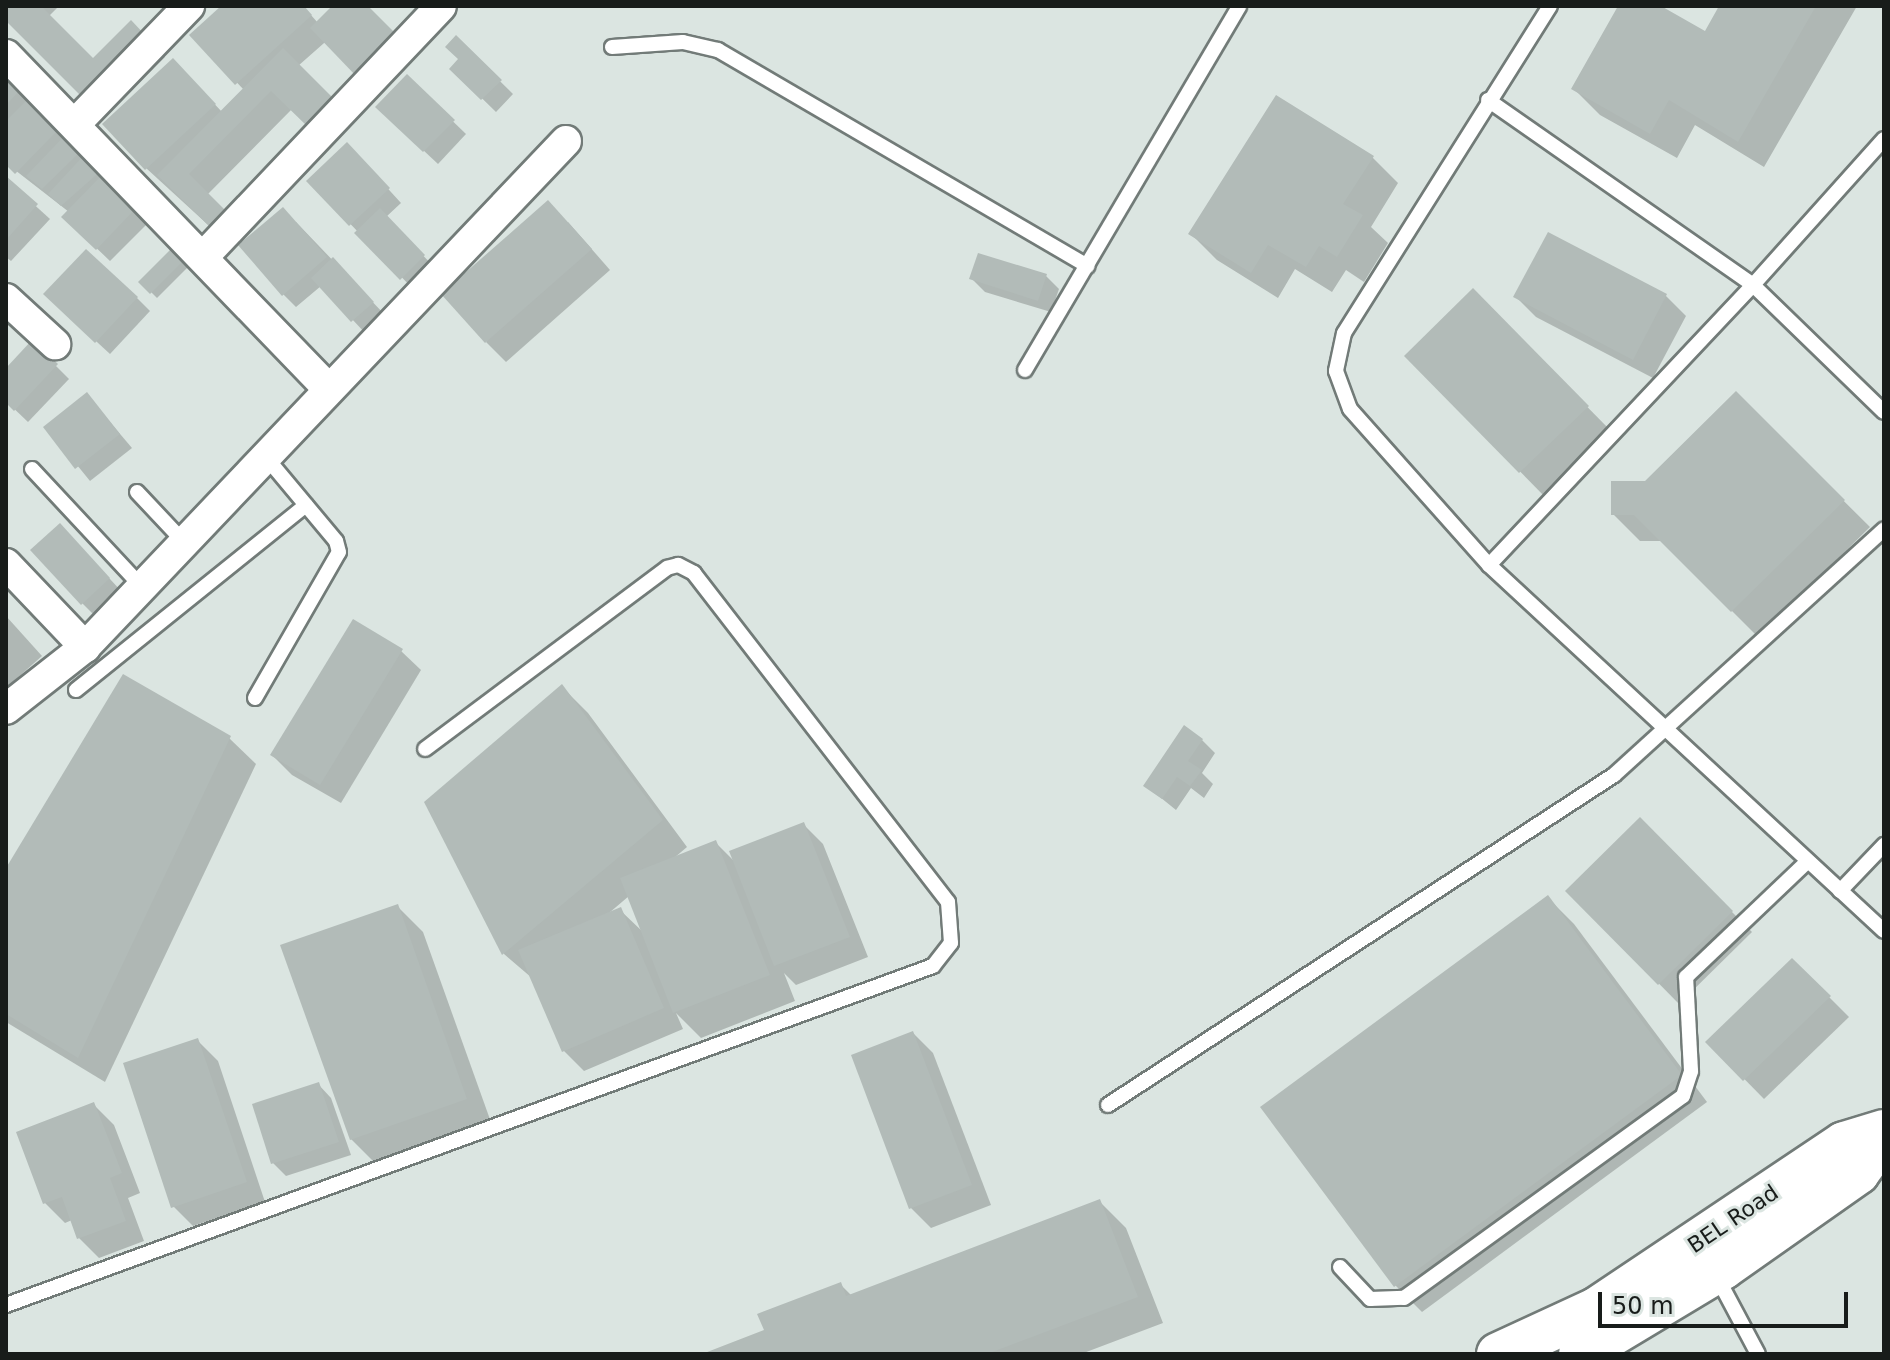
<!DOCTYPE html>
<style>
body{margin:0}
#map{position:relative;width:1890px;height:1360px;overflow:hidden;background:#dbe5e1;font-family:"DejaVu Sans",sans-serif}
div>[style]{position:absolute}
.shadow>*{inset:0;background:#0003}
.building>*{inset:0;background:#b2bbb8}
.roads{filter:drop-shadow(2px 0 #727b78) drop-shadow(-2px 0 #727b78) drop-shadow(0 2px #727b78) drop-shadow(0 -2px #727b78)}
.lane>*{height:14px;margin:-7px;padding:0 7px;transform-origin:7px;border-radius:7px;background:#fff}
.street>*{height:30px;margin:-15px;padding:0 15px;transform-origin:15px;border-radius:15px;background:#fff}
.secondary>*{height:42px;margin:-21px;padding:0 21px;transform-origin:21px;border-radius:21px;background:#fff}
span{translate:-50% -50%;white-space:nowrap;text-align:center;line-height:1.15;-webkit-text-stroke:6px #dbe5e1;paint-order:stroke}
.street-label{font-size:22px;color:#181c1a}
.frame{position:absolute;inset:0;border:8px solid #181c1a;pointer-events:none}
.scale{position:absolute;left:1598px;top:1292px;width:250px;height:36px;box-sizing:border-box;border:4px solid #181c1a;border-top:0;padding-left:10px;font-size:24px;line-height:28px;white-space:nowrap;color:#181c1a;-webkit-text-stroke:6px #dbe5e1;paint-order:stroke}
</style>
<div id="map">
<div class="shadow">
<i style="clip-path:polygon(6px 6px,59px 6px,49px 16px,93px 61px,131px 23px,165px 57px,104px 117px,6px 18px)"></i>
<i style="clip-path:polygon(224px 6px,303px 6px,318px 23px,335px 6px,366px 6px,298px 66px,353px 121px,329px 145px,292px 109px,207px 195px,244px 231px,230px 245px,146px 168px,193px 81px,222px 112px,244px 90px,192px 35px)"></i>
<i style="clip-path:polygon(1620px 6px,1657px 6px,1706px 33px,1722px 6px,1857px 6px,1764px 167px,1695px 125px,1677px 158px,1600px 115px,1574px 89px)"></i>
<i style="clip-path:polygon(456px 38px,513px 94px,496px 112px,452px 69px,461px 59px)"></i>
<i style="clip-path:polygon(6px 77px,64px 140px,71px 132px,149px 222px,110px 261px,64px 217px,69px 212px,6px 163px)"></i>
<i style="clip-path:polygon(407px 77px,466px 134px,438px 164px,391px 120px)"></i>
<i style="clip-path:polygon(1372px 157px,1398px 183px,1371px 227px,1388px 243px,1364px 282px,1346px 270px,1332px 292px,1295px 269px,1278px 298px,1217px 260px,1191px 234px)"></i>
<i style="clip-path:polygon(360px 158px,401px 203px,386px 217px,437px 270px,415px 291px,309px 181px)"></i>
<i style="clip-path:polygon(6px 179px,50px 219px,11px 261px,6px 257px)"></i>
<i style="clip-path:polygon(296px 222px,386px 316px,366px 334px,321px 286px,296px 307px,283px 294px)"></i>
<i style="clip-path:polygon(568px 222px,610px 270px,506px 362px,486px 342px)"></i>
<i style="clip-path:polygon(1549px 235px,1666px 296px,1686px 316px,1653px 378px,1536px 317px,1516px 297px)"></i>
<i style="clip-path:polygon(173px 250px,189px 266px,157px 298px,141px 282px)"></i>
<i style="clip-path:polygon(1046px 276px,1059px 289px,1051px 312px,985px 292px,971px 278px)"></i>
<i style="clip-path:polygon(1473px 291px,1613px 433px,1546px 498px,1407px 356px)"></i>
<i style="clip-path:polygon(137px 298px,150px 311px,110px 354px,59px 307px)"></i>
<i style="clip-path:polygon(56px 366px,69px 379px,28px 422px,6px 401px,6px 371px)"></i>
<i style="clip-path:polygon(1736px 394px,1870px 527px,1758px 637px,1662px 541px,1640px 541px,1613px 514px)"></i>
<i style="clip-path:polygon(87px 395px,132px 448px,90px 481px,46px 427px)"></i>
<i style="clip-path:polygon(73px 539px,122px 592px,95px 616px,82px 603px)"></i>
<i style="clip-path:polygon(6px 616px,42px 656px,6px 688px)"></i>
<i style="clip-path:polygon(401px 651px,421px 670px,341px 803px,292px 775px,272px 755px)"></i>
<i style="clip-path:polygon(evenodd,562px 687px,588px 713px,687px 847px,674px 858px,716px 843px,735px 862px,803px 824px,823px 844px,868px 957px,796px 985px,784px 973px,795px 1001px,701px 1038px,676px 1013px,683px 1029px,584px 1071px,564px 1051px,532px 978px,504px 954px,426px 802px,562px 687px,629px 896px,644px 933px,620px 910px,609px 913px,629px 896px)"></i>
<i style="clip-path:polygon(229px 738px,256px 764px,105px 1082px,6px 1022px,6px 871px)"></i>
<i style="clip-path:polygon(1202px 740px,1215px 753px,1202px 773px,1213px 784px,1204px 798px,1191px 788px,1176px 810px,1145px 785px)"></i>
<i style="clip-path:polygon(1640px 820px,1752px 932px,1679px 1004px,1568px 891px)"></i>
<i style="clip-path:polygon(1548px 898px,1574px 924px,1707px 1102px,1422px 1312px,1396px 1286px,1263px 1107px)"></i>
<i style="clip-path:polygon(397px 906px,423px 932px,492px 1125px,377px 1165px,351px 1139px)"></i>
<i style="clip-path:polygon(1792px 960px,1849px 1017px,1764px 1099px,1708px 1042px)"></i>
<i style="clip-path:polygon(913px 1033px,933px 1053px,991px 1205px,931px 1228px,911px 1208px)"></i>
<i style="clip-path:polygon(198px 1041px,218px 1061px,265px 1202px,193px 1226px,173px 1206px)"></i>
<i style="clip-path:polygon(318px 1084px,331px 1098px,351px 1155px,286px 1176px,273px 1163px)"></i>
<i style="clip-path:polygon(94px 1105px,114px 1125px,140px 1193px,128px 1198px,144px 1241px,99px 1258px,79px 1238px,72px 1220px,65px 1223px,45px 1203px)"></i>
<i style="clip-path:polygon(1100px 1202px,1126px 1228px,1163px 1323px,1081px 1354px,707px 1354px,766px 1332px,841px 1285px,852px 1296px)"></i>
</div>
<div class="building">
<i style="clip-path:polygon(6px 6px,41px 6px,93px 58px,131px 20px,146px 36px,83px 98px,6px 21px)"></i>
<i style="clip-path:polygon(221px 6px,304px 6px,312px 15px,235px 85px,189px 35px)"></i>
<i style="clip-path:polygon(332px 6px,368px 6px,399px 37px,358px 78px,310px 28px)"></i>
<i style="clip-path:polygon(1618px 6px,1661px 6px,1705px 31px,1719px 6px,1816px 6px,1738px 142px,1669px 100px,1650px 134px,1571px 89px)"></i>
<i style="clip-path:polygon(456px 35px,502px 80px,481px 100px,449px 69px,458px 59px,445px 47px)"></i>
<i style="clip-path:polygon(283px 48px,335px 100px,308px 127px,271px 91px,189px 174px,225px 210px,209px 226px,157px 175px)"></i>
<i style="clip-path:polygon(173px 58px,216px 104px,145px 170px,102px 124px)"></i>
<i style="clip-path:polygon(6px 74px,21px 89px,6px 105px)"></i>
<i style="clip-path:polygon(407px 74px,455px 120px,423px 152px,375px 107px)"></i>
<i style="clip-path:polygon(1276px 95px,1374px 156px,1343px 204px,1363px 215px,1337px 257px,1319px 246px,1306px 267px,1268px 245px,1251px 273px,1188px 234px)"></i>
<i style="clip-path:polygon(26px 101px,57px 131px,15px 174px,6px 165px,6px 121px)"></i>
<i style="clip-path:polygon(71px 129px,85px 147px,42px 189px,26px 176px)"></i>
<i style="clip-path:polygon(347px 142px,390px 188px,349px 226px,306px 181px)"></i>
<i style="clip-path:polygon(87px 152px,104px 168px,61px 206px,48px 194px)"></i>
<i style="clip-path:polygon(103px 174px,137px 207px,96px 250px,61px 217px)"></i>
<i style="clip-path:polygon(6px 176px,38px 204px,6px 240px)"></i>
<i style="clip-path:polygon(548px 200px,592px 249px,485px 343px,441px 294px)"></i>
<i style="clip-path:polygon(283px 207px,327px 257px,282px 296px,238px 245px)"></i>
<i style="clip-path:polygon(380px 208px,425px 255px,400px 280px,354px 233px)"></i>
<i style="clip-path:polygon(1548px 232px,1667px 294px,1633px 360px,1513px 297px)"></i>
<i style="clip-path:polygon(173px 247px,185px 259px,150px 294px,138px 282px)"></i>
<i style="clip-path:polygon(86px 249px,138px 297px,95px 343px,43px 294px)"></i>
<i style="clip-path:polygon(978px 253px,1047px 274px,1038px 301px,969px 279px)"></i>
<i style="clip-path:polygon(333px 257px,374px 302px,351px 322px,311px 278px)"></i>
<i style="clip-path:polygon(1473px 288px,1589px 406px,1519px 473px,1404px 356px)"></i>
<i style="clip-path:polygon(32px 340px,58px 364px,14px 411px,6px 403px,6px 368px)"></i>
<i style="clip-path:polygon(1736px 391px,1845px 500px,1731px 612px,1634px 515px,1611px 515px,1611px 481px,1645px 481px)"></i>
<i style="clip-path:polygon(87px 392px,120px 434px,75px 469px,43px 427px)"></i>
<i style="clip-path:polygon(60px 523px,110px 578px,81px 605px,30px 550px)"></i>
<i style="clip-path:polygon(353px 619px,403px 649px,320px 785px,270px 755px)"></i>
<i style="clip-path:polygon(123px 674px,231px 736px,78px 1058px,6px 1014px,6px 868px)"></i>
<i style="clip-path:polygon(562px 684px,663px 820px,502px 955px,424px 802px)"></i>
<i style="clip-path:polygon(1184px 725px,1203px 739px,1188px 761px,1202px 770px,1190px 786px,1177px 777px,1162px 799px,1143px 786px)"></i>
<i style="clip-path:polygon(1640px 817px,1733px 911px,1658px 985px,1565px 891px)"></i>
<i style="clip-path:polygon(804px 822px,850px 937px,774px 966px,729px 851px)"></i>
<i style="clip-path:polygon(716px 840px,770px 975px,673px 1013px,620px 878px)"></i>
<i style="clip-path:polygon(1548px 895px,1682px 1075px,1394px 1287px,1260px 1107px)"></i>
<i style="clip-path:polygon(398px 904px,467px 1099px,350px 1140px,280px 945px)"></i>
<i style="clip-path:polygon(621px 907px,664px 1008px,562px 1052px,518px 950px)"></i>
<i style="clip-path:polygon(1792px 958px,1831px 996px,1743px 1081px,1705px 1042px)"></i>
<i style="clip-path:polygon(913px 1031px,972px 1185px,909px 1209px,851px 1055px)"></i>
<i style="clip-path:polygon(198px 1038px,247px 1182px,171px 1208px,123px 1063px)"></i>
<i style="clip-path:polygon(319px 1082px,339px 1142px,271px 1164px,252px 1104px)"></i>
<i style="clip-path:polygon(94px 1102px,122px 1173px,110px 1178px,126px 1221px,77px 1239px,62px 1197px,43px 1204px,16px 1132px)"></i>
<i style="clip-path:polygon(1100px 1199px,1138px 1297px,987px 1354px,702px 1354px,764px 1330px,757px 1314px,841px 1282px,846px 1296px)"></i>
</div>
<div class="roads">
<div class="lane">
<i style="left:1550px;top:6px;width:386px;rotate:122.2deg"></i>
<i style="left:1344px;top:333px;width:39px;rotate:102deg"></i>
<i style="left:1336px;top:371px;width:40px;rotate:69.8deg"></i>
<i style="left:1350px;top:409px;width:209px;rotate:48.3deg"></i>
<i style="left:1489px;top:565px;width:538px;rotate:42.82deg"></i>
<i style="left:612px;top:47px;width:71px;rotate:-4deg"></i>
<i style="left:683px;top:42px;width:36px;rotate:13deg"></i>
<i style="left:718px;top:50px;width:428px;rotate:30.3deg"></i>
<i style="left:1488px;top:100px;width:323px;rotate:34.9deg"></i>
<i style="left:1753px;top:285px;width:385px;rotate:133.3deg"></i>
<i style="left:1884px;top:139px;width:196px;rotate:131.9deg"></i>
<i style="left:1753px;top:285px;width:182px;rotate:44.1deg"></i>
<i style="left:1025px;top:370px;width:422px;rotate:-59.5deg"></i>
<i style="left:32px;top:469px;width:161px;rotate:47deg"></i>
<i style="left:137px;top:492px;width:69px;rotate:46.8deg"></i>
<i style="left:76px;top:690px;width:295px;rotate:-38.8deg"></i>
<i style="left:255px;top:698px;width:168px;rotate:-60.1deg"></i>
<i style="left:339px;top:552px;width:11px;rotate:-105deg"></i>
<i style="left:336px;top:541px;width:111px;rotate:-129.9deg"></i>
<i style="left:1840px;top:891px;width:64px;rotate:-46.3deg"></i>
<i style="left:1108px;top:1105px;width:604px;rotate:-33.11deg"></i>
<i style="left:1614px;top:775px;width:365px;rotate:-42.3deg"></i>
<i style="left:1340px;top:1267px;width:44px;rotate:46.8deg"></i>
<i style="left:1370px;top:1299px;width:34px;rotate:-2deg"></i>
<i style="left:1404px;top:1298px;width:344px;rotate:-35.9deg"></i>
<i style="left:1683px;top:1096px;width:26px;rotate:-72deg"></i>
<i style="left:1691px;top:1071px;width:94px;rotate:-93deg"></i>
<i style="left:1686px;top:977px;width:168px;rotate:-43.6deg"></i>
<i style="left:1717px;top:1277px;width:87px;rotate:62deg"></i>
<i style="left:6px;top:1305px;width:987px;rotate:-20.09deg"></i>
<i style="left:933px;top:966px;width:29px;rotate:-52deg"></i>
<i style="left:951px;top:943px;width:41px;rotate:-94.2deg"></i>
<i style="left:948px;top:902px;width:416px;rotate:-127.7deg"></i>
<i style="left:694px;top:573px;width:18px;rotate:-153deg"></i>
<i style="left:678px;top:565px;width:11px;rotate:165deg"></i>
<i style="left:667px;top:568px;width:302px;rotate:143.2deg"></i>
</div>
<div class="street">
<i style="left:6px;top:55px;width:464px;rotate:46deg"></i>
<i style="left:76px;top:123px;width:163px;rotate:-46deg"></i>
<i style="left:204px;top:256px;width:344px;rotate:-46.5deg"></i>
<i style="left:6px;top:299px;width:67px;rotate:42.6deg"></i>
<i style="left:6px;top:564px;width:115px;rotate:46.4deg"></i>
<i style="left:6px;top:709px;width:100px;rotate:-38.1deg"></i>
<i style="left:85px;top:647px;width:698px;rotate:-46.45deg"></i>
</div>
<div class="secondary">
<i style="left:1498px;top:1354px;width:108px;rotate:-24.7deg"></i>
<i style="left:1596px;top:1309px;width:298px;rotate:-33.8deg"></i>
<i style="left:1844px;top:1143px;width:42px;rotate:-16.7deg"></i>
<i style="left:1580px;top:1354px;width:167px;rotate:-31deg"></i>
<i style="left:1723px;top:1268px;width:165px;rotate:-35.1deg"></i>
<i style="left:1858px;top:1173px;width:44px;rotate:-54.2deg"></i>
</div>
</div>
<div class="street-label">
<span style="left:1733px;top:1219px;rotate:-34deg">BEL Road</span>
</div>
<div class="frame"></div>
<div class="scale">50 m</div>
</div>
